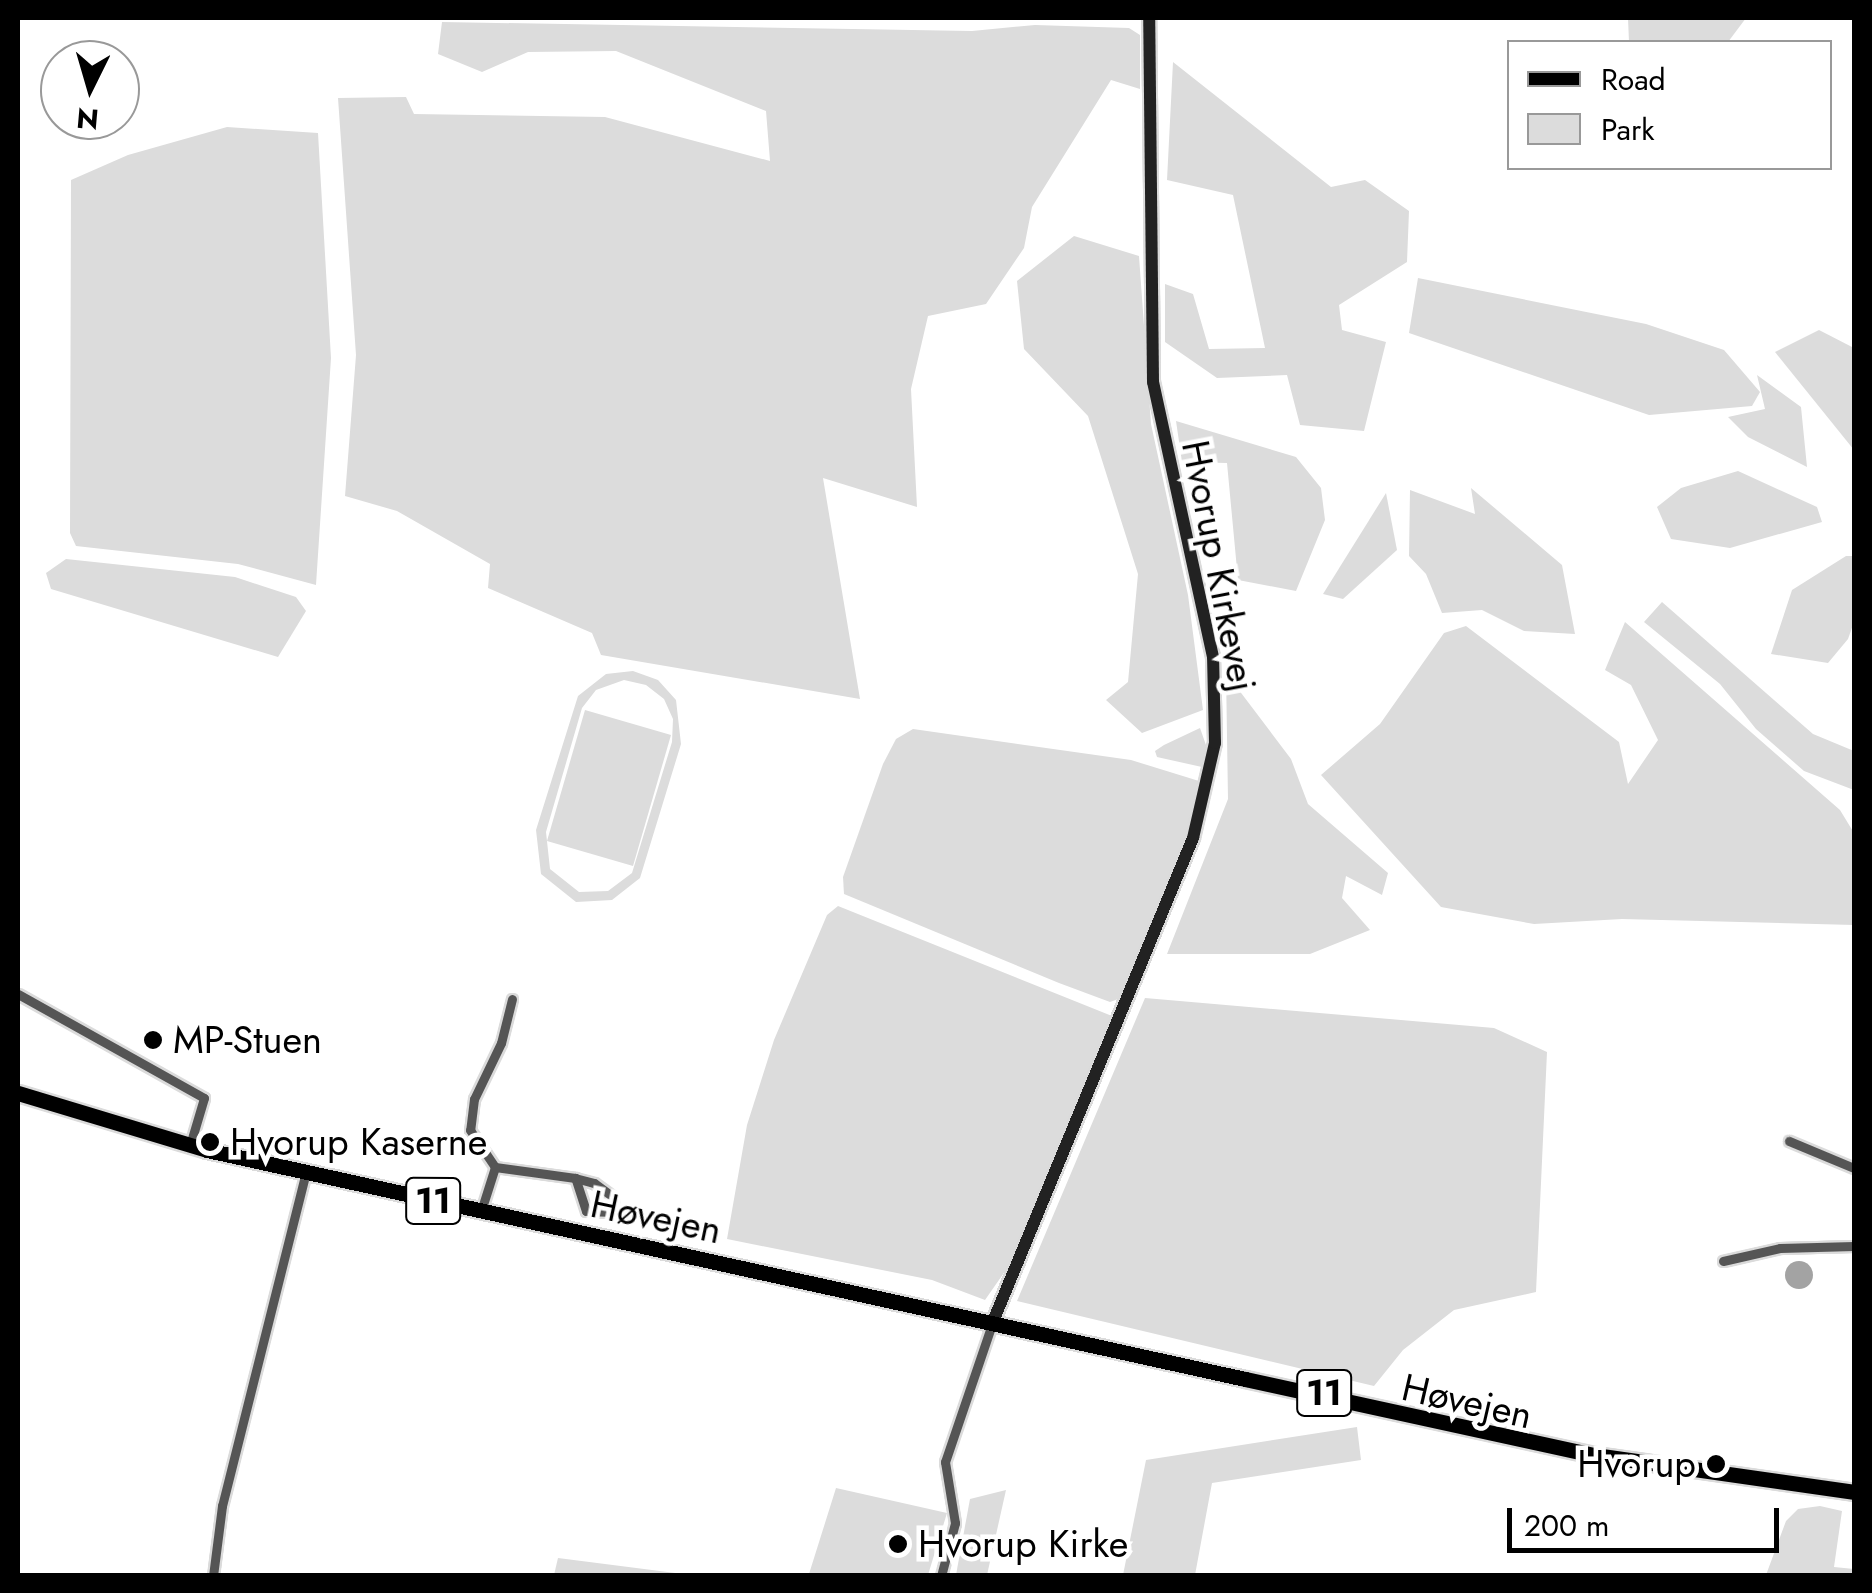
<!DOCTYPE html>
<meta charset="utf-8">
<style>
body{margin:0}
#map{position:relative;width:1872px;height:1593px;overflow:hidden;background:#fff;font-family:Jost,sans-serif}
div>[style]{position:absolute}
.green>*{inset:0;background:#dcdcdc}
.water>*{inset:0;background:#a3a3a3}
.round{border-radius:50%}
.roads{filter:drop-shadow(2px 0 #dbdbdb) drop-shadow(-2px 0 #dbdbdb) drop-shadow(0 2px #dbdbdb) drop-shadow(0 -2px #dbdbdb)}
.street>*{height:9px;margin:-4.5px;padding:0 4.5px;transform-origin:4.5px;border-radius:4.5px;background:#555}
.secondary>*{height:12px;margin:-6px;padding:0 6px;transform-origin:6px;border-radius:6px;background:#222}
.primary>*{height:15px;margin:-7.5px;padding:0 7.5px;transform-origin:7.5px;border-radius:7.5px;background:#000}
.dots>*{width:28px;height:28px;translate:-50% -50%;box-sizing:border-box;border:5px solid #fff;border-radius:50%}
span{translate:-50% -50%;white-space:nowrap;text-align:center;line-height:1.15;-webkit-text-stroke:9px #fff;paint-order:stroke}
.shield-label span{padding:2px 8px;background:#fff;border:2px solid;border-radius:8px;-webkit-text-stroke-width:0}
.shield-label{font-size:35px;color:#000;font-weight:700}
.street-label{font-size:38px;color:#000}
.poi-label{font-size:38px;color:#000}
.left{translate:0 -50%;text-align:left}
.right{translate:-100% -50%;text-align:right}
.frame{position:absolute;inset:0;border:20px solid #000;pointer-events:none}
.legend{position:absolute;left:1507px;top:40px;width:325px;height:130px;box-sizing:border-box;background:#fff;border:2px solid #999;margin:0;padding:12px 18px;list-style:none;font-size:30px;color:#000}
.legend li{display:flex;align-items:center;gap:20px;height:50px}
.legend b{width:50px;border:2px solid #999}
.north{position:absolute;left:40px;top:40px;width:100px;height:100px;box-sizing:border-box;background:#fff;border:2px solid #999;border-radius:50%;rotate:185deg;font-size:28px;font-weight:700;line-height:40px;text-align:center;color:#000}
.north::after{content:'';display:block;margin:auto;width:35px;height:45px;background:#000;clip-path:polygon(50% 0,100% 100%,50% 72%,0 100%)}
.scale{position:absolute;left:1507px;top:1508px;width:272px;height:45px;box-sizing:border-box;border:5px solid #000;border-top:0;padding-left:12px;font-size:30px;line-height:35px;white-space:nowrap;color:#000;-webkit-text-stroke:8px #fff;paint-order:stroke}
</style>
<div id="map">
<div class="green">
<i style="clip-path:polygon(1628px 18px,1746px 18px,1728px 42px,1629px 42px)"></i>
<i style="clip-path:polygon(442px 22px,972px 31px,1035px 25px,1129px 28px,1140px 35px,1140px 89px,1111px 80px,1032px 207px,1024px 248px,986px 304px,928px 316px,911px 389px,917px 507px,823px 478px,860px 699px,601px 655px,592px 633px,488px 588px,490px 564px,397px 511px,345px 496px,356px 355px,338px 98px,406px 97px,414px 114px,605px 117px,770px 161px,766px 111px,616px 51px,528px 52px,482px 72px,438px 54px)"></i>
<i style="clip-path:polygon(1173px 62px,1331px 187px,1365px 180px,1409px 211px,1407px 262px,1339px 305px,1342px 330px,1386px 342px,1364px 431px,1300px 425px,1287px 375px,1217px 378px,1165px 342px,1165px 284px,1193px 294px,1209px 349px,1265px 348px,1233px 195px,1167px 180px)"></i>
<i style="clip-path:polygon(227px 127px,318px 133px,331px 358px,316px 585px,238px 564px,76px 546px,70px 533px,71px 180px,128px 155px)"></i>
<i style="clip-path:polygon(1074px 236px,1139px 256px,1151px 424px,1188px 595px,1203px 710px,1142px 733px,1106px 700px,1128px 682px,1138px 574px,1088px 416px,1024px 349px,1017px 281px)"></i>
<i style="clip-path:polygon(1418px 278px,1646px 324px,1724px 350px,1760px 392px,1752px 406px,1649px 415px,1409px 333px)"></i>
<i style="clip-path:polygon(1819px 330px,1854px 348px,1854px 450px,1775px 352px)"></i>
<i style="clip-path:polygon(1757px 375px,1801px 407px,1807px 467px,1748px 437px,1728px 417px,1765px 409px)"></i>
<i style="clip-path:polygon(1176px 421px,1296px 457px,1321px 488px,1325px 520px,1296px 591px,1238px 580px,1227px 463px,1182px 462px)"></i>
<i style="clip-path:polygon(1738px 471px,1817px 507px,1822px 522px,1730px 548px,1671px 539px,1657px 507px,1681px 488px)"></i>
<i style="clip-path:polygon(1471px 488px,1562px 565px,1575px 634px,1524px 631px,1482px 610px,1442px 613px,1426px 574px,1409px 556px,1410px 490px,1475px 514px)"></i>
<i style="clip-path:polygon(1386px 493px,1397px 550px,1343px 599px,1323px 594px)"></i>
<i style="clip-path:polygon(1846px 556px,1854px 556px,1854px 622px,1848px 639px,1828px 663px,1771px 654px,1792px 590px)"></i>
<i style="clip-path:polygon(66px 559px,235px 577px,296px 597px,306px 611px,278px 657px,51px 589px,46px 573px)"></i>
<i style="clip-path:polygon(1662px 602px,1813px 734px,1854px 751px,1854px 790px,1804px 771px,1756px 729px,1720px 684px,1644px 622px)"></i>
<i style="clip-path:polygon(1625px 622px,1840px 810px,1854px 833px,1854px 925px,1622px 919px,1534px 924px,1441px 907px,1321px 775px,1380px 724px,1444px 633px,1466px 626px,1619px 742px,1628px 784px,1658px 740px,1631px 685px,1605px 670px)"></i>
<i style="clip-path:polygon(evenodd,633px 671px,658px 680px,676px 700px,681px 744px,640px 878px,612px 900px,576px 902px,541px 874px,536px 830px,578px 696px,606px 674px,633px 671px,624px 680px,646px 685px,664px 699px,673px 719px,672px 742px,632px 873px,608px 891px,579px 892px,550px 869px,546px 832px,582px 708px,596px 690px,624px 680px)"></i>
<i style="clip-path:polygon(1226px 673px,1291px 759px,1308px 804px,1388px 873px,1382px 895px,1346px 876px,1342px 898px,1370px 930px,1310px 954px,1167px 954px,1228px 799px)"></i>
<i style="clip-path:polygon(585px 710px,671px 735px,633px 866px,547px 841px)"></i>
<i style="clip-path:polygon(1200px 728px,1207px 748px,1202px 767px,1157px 757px,1155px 751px,1164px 745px)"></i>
<i style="clip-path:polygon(913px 729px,1131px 760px,1199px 781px,1191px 826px,1121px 998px,1110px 1002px,1059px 983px,844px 894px,843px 877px,883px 764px,896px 739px)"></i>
<i style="clip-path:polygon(838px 906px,1112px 1016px,1008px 1267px,985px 1300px,932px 1280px,727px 1239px,747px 1125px,774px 1040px,827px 915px)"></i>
<i style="clip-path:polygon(1145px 998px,1494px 1028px,1547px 1052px,1536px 1292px,1454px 1310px,1403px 1350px,1374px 1386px,1017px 1301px)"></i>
<i style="clip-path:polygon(1357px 1427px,1361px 1460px,1212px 1483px,1195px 1575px,1123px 1575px,1146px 1460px)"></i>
<i style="clip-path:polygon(836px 1488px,947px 1513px,928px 1575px,710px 1575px,809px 1574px)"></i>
<i style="clip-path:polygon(1006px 1490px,987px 1575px,956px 1575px,970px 1499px)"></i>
<i style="clip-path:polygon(1820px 1506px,1842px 1511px,1834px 1567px,1854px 1569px,1854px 1575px,1766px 1575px,1786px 1521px,1798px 1509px)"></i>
<i style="clip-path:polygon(558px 1558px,691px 1575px,554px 1575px)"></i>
</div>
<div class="water">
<i class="round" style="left:1785px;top:1261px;width:28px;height:28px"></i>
</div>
<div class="roads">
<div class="street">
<i style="left:18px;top:994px;width:213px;rotate:29.2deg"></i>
<i style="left:204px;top:1098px;width:49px;rotate:106.6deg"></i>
<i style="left:512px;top:999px;width:45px;rotate:104deg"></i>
<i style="left:501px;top:1043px;width:62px;rotate:115.7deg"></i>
<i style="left:474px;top:1099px;width:31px;rotate:97deg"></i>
<i style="left:470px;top:1130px;width:45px;rotate:56deg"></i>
<i style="left:495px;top:1167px;width:81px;rotate:7.8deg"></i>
<i style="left:575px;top:1178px;width:20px;rotate:15deg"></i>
<i style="left:594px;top:1183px;width:24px;rotate:36deg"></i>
<i style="left:613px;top:1197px;width:15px;rotate:86deg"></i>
<i style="left:614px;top:1212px;width:28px;rotate:-178deg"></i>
<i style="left:586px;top:1211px;width:35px;rotate:-108deg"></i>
<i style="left:1789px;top:1141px;width:70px;rotate:22.6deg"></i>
<i style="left:481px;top:1211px;width:46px;rotate:-72.3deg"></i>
<i style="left:1723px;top:1261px;width:58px;rotate:-12.8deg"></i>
<i style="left:1780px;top:1248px;width:74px;rotate:-1.5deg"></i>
<i style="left:213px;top:1576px;width:71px;rotate:-82.7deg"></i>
<i style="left:222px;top:1506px;width:344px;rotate:-75.9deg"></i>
<i style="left:941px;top:1576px;width:55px;rotate:-75.2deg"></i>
<i style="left:955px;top:1523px;width:62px;rotate:-99.3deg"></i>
<i style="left:945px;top:1462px;width:146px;rotate:-71.2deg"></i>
</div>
<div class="secondary">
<i style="left:992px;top:1324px;width:526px;rotate:-67.53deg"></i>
<i style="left:1193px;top:838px;width:98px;rotate:-77deg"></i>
<i style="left:1215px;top:743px;width:86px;rotate:-91.3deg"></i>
<i style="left:1213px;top:657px;width:281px;rotate:-102.3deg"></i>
<i style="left:1153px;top:382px;width:364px;rotate:-90.6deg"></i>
</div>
<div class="primary">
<i style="left:18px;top:1093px;width:197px;rotate:16.8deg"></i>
<i style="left:207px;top:1150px;width:1063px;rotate:12.44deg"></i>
<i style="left:1245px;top:1379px;width:358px;rotate:12.3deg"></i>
<i style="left:1595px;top:1455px;width:262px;rotate:8.1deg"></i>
</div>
</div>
<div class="dots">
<i style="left:153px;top:1040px;background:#000"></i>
<i style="left:210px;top:1142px;background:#000"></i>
<i style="left:1716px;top:1464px;background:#000"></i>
<i style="left:898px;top:1544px;background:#000"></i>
</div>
<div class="shield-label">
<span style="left:433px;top:1201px">11</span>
<span style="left:1324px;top:1393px">11</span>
</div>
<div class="street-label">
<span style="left:1219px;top:566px;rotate:79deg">Hvorup Kirkevej</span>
<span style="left:656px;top:1217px;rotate:12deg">Høvejen</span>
<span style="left:1467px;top:1401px;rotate:13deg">Høvejen</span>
</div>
<div class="poi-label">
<span class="left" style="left:173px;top:1040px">MP-Stuen</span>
<span class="left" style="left:230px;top:1142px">Hvorup Kaserne</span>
<span class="right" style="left:1696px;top:1464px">Hvorup</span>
<span class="left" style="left:918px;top:1544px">Hvorup Kirke</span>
</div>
<div class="frame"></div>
<ul class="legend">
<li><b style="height:12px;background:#000"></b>Road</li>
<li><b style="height:28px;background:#dcdcdc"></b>Park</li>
</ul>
<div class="north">N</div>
<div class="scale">200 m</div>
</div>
